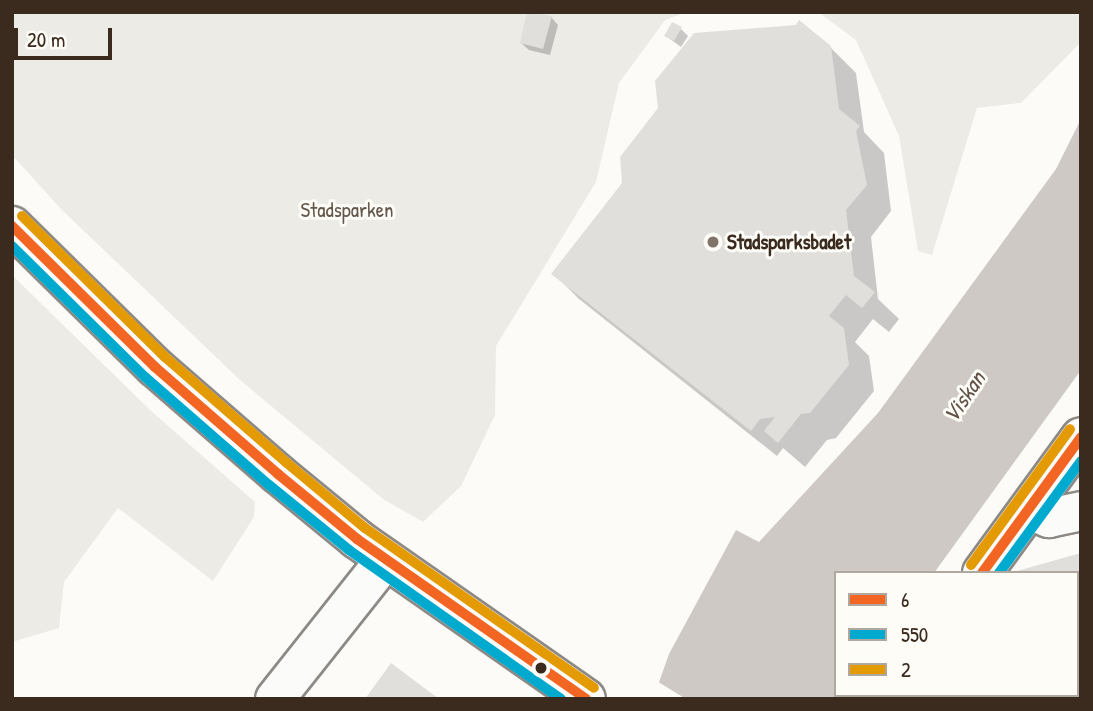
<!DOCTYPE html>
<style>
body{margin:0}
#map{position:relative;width:1093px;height:711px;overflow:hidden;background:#fcfbf8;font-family:"Patrick Hand",sans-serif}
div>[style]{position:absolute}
.green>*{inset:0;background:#edebe6}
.water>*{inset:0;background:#cec9c4}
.pier>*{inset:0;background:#fcfbf8}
.shadow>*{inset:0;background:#0003}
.building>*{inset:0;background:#e0dfdc}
.roads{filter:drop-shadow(2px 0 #8d8985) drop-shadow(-2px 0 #8d8985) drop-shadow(0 2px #8d8985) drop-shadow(0 -2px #8d8985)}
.minor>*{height:38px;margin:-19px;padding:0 19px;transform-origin:19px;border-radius:19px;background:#fbfbf9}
.bus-1>*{height:10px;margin:-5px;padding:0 5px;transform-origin:5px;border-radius:5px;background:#f26522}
.bus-2>*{height:10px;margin:-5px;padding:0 5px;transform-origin:5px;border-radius:5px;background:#00a9ce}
.bus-3>*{height:10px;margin:-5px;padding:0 5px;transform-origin:5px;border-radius:5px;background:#e49a03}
.dots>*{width:19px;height:19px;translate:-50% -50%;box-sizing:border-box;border:4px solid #fdfcf7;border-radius:50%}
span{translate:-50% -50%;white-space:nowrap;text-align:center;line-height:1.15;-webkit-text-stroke:6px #fdfcf7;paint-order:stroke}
.park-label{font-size:21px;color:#64574c}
.poi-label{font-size:21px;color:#3b2a1e;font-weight:700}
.left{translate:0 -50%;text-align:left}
.water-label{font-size:23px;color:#615349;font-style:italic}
.frame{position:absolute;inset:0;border:14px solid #3b2a1e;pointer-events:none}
.legend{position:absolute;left:834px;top:571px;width:245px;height:126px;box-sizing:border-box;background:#fdfcf7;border:2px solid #afa8a0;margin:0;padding:9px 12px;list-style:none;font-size:21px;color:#3b2a1e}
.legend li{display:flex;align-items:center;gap:14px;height:35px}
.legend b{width:35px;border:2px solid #afa8a0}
.scale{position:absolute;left:14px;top:28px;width:98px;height:32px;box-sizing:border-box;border:4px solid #3b2a1e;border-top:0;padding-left:9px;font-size:21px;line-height:24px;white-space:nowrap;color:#3b2a1e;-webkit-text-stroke:5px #fdfcf7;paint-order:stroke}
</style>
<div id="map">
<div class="green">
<i style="clip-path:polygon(12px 12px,688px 12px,665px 20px,619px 83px,596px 182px,496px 346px,495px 415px,461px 486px,423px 522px,383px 499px,240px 380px,62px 210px,12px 155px)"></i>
<i style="clip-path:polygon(818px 12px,1081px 12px,1081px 42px,1021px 103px,977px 108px,932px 255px,918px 251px,899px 136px,856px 40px)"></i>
<i style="clip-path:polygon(12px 275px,150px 410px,255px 502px,254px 517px,213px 581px,118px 508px,64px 582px,59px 628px,12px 642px)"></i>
</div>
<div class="water">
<i style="clip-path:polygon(1081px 119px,1081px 370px,934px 573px,836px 573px,836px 695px,847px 695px,845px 699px,653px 699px,669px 654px,736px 530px,759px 542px,878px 413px,1056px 169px)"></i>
</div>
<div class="pier">
<i style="clip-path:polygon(655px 680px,686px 699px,650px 699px)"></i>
</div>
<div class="shadow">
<i style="clip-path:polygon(529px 12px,551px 17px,558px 25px,550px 55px,529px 50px,521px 43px)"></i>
<i style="clip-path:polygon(681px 29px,688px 36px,681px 47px,666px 36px)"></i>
<i style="clip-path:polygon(830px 47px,856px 73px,864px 132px,884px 153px,891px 211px,871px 237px,878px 299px,899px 319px,889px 332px,873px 319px,855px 342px,869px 356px,874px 391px,836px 438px,827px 440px,805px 467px,783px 448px,777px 456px,579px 299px,554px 274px)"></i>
<i style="clip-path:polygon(1081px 554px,1081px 699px,1077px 573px,1017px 573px)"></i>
</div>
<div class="building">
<i style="clip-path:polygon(527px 12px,552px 16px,543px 49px,520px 43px)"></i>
<i style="clip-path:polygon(799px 20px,831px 46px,839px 109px,860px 126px,856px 131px,867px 185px,846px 210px,854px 276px,875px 292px,862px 308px,846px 295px,829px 316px,844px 328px,849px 365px,810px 413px,801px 414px,778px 443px,764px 431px,775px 417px,760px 419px,751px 431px,551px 274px,622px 183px,620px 157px,658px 108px,655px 81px,694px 33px,796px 25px)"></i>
<i style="clip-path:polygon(672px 22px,682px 27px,674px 41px,664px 36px)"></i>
<i style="clip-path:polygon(1081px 553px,1081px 642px,1077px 643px,1077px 573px,1013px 572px)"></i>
<i style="clip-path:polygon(1078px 659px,1081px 699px,1015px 699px,1014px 695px,1077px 695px)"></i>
<i style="clip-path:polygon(391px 663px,439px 699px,365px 699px)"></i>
</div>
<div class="roads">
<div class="minor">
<i style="left:12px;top:226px;width:201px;rotate:44.6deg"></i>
<i style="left:155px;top:367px;width:163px;rotate:41deg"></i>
<i style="left:278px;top:474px;width:102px;rotate:39.4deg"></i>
<i style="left:357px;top:539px;width:279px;rotate:34.9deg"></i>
<i style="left:1030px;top:510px;width:21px;rotate:23deg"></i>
<i style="left:1049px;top:518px;width:33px;rotate:-12deg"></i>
<i style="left:982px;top:573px;width:168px;rotate:-53.9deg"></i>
<i style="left:275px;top:699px;width:177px;rotate:-51.6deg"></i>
<i style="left:904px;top:699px;width:4px;rotate:-63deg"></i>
</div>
</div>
<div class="bus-1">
<i style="left:12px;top:226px;width:201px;rotate:44.6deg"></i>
<i style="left:155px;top:367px;width:163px;rotate:41deg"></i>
<i style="left:278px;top:474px;width:102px;rotate:39.4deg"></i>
<i style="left:357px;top:539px;width:279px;rotate:34.9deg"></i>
<i style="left:982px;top:573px;width:168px;rotate:-53.9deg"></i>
</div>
<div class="bus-2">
<i style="left:12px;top:246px;width:187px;rotate:44.6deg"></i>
<i style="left:145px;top:377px;width:164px;rotate:41.1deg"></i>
<i style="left:269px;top:485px;width:103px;rotate:39.1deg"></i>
<i style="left:349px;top:550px;width:259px;rotate:35.1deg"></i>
<i style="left:999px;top:573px;width:139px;rotate:-53.8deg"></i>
</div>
<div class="bus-3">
<i style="left:22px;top:216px;width:201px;rotate:44.6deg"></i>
<i style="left:165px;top:357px;width:162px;rotate:41deg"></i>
<i style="left:287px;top:463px;width:102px;rotate:39.8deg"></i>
<i style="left:365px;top:528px;width:279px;rotate:34.9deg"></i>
<i style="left:971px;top:565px;width:168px;rotate:-53.9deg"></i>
</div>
<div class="dots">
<i style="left:713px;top:242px;background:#7f736a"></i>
<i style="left:541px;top:668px;background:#3b2a1e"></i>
</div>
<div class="park-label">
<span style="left:347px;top:210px">Stadsparken</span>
</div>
<div class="poi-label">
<span class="left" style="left:727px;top:242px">Stadsparksbadet</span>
</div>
<div class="water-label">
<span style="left:964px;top:397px;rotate:-56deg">Viskan</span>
</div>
<div class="frame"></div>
<ul class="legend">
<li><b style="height:9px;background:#f26522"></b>6</li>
<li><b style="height:9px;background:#00a9ce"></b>550</li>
<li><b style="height:9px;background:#e49a03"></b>2</li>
</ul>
<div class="scale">20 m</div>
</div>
